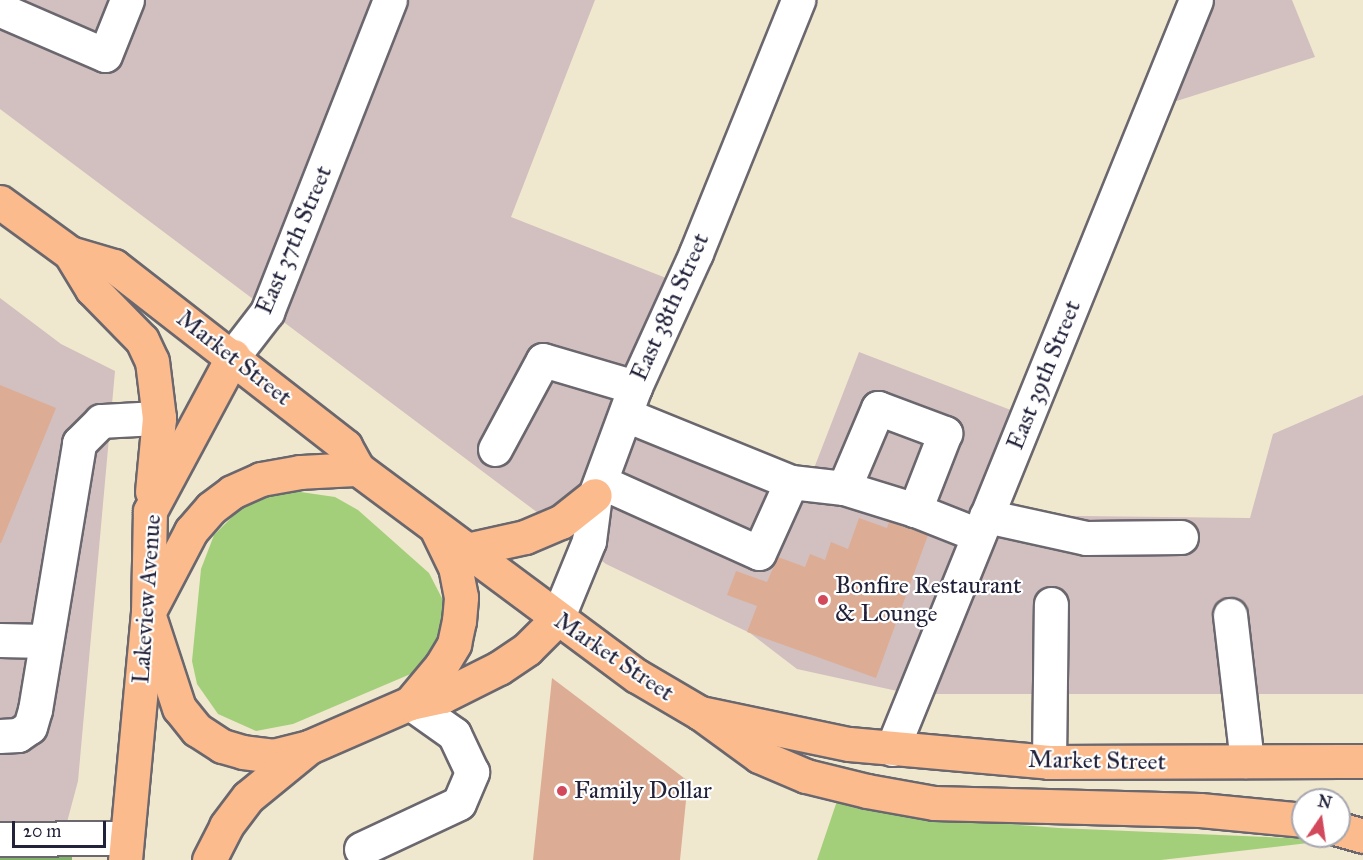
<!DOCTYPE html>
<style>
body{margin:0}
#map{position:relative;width:1363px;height:860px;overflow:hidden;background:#f0e8ce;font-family:"IM FELL Great Primer",serif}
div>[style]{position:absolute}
.industrial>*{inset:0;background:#d2bfbf}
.green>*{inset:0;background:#a3cf7b}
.forest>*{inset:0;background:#82b26b}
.building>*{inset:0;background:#dcad94}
.roads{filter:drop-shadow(2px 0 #6a676e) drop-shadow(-2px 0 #6a676e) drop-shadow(0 2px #6a676e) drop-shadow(0 -2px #6a676e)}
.minor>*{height:33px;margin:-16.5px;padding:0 16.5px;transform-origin:16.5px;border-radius:16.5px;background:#fff}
.major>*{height:33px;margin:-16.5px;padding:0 16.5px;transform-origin:16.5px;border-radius:16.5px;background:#fbbb8d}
.highway>*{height:33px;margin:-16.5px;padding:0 16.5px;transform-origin:16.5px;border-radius:16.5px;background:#fbbb8d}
.dots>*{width:16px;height:16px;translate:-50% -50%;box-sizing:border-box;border:3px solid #fff;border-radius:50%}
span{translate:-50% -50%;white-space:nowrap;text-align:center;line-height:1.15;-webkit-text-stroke:4.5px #fff;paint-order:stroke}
.street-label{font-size:24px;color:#22223b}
.poi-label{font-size:24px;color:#22223b}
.left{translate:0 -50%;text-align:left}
.north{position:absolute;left:1291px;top:788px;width:60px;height:60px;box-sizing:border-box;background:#fff;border:2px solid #a7a7b1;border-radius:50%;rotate:13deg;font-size:16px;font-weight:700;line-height:24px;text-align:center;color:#22223b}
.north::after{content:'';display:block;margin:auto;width:21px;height:27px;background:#d1495b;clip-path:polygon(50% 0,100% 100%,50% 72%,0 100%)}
.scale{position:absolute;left:12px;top:821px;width:94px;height:27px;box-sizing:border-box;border:3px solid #22223b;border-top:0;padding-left:8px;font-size:18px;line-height:21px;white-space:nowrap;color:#22223b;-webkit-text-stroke:4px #fff;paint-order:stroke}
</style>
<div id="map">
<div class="industrial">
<i style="clip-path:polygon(0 0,595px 0,511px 217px,694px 289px,647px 409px,811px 476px,859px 352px,1034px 419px,995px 515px,1250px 518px,1273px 434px,1363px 395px,1363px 694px,911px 694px,797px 669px,750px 633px,606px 564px,0 109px)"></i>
<i style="clip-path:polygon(1206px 0,1292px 0,1315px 57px,1164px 105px)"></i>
<i style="clip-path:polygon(0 298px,61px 344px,115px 371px,78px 781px,62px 841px,0 841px)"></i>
</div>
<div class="green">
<i style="clip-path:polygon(294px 491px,335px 497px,358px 510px,429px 573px,445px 604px,440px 640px,413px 673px,293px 724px,256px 731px,218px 714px,197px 684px,192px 661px,201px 569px,214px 535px,242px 507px,254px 499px)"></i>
<i style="clip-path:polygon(838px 798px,929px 818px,1059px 828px,1334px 840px,1161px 860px,817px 860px)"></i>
</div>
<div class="forest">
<i style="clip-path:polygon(0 848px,72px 848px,72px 860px,0 860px)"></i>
</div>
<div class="building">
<i style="clip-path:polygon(0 385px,56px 408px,1px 543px,0 543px)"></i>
<i style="clip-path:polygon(859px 518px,887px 528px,889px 522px,928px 535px,876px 678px,747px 632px,757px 606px,727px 595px,736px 571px,767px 582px,778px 557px,805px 567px,810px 554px,825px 560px,831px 542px,848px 549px)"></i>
<i style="clip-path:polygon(552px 678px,688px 781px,680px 860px,533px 860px)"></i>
</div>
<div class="roads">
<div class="minor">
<i style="left:1px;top:10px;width:113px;rotate:23.4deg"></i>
<i style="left:105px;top:55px;width:59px;rotate:-68.2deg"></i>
<i style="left:233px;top:356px;width:56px;rotate:-52.3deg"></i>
<i style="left:267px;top:312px;width:335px;rotate:-68.5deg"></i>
<i style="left:495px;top:449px;width:101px;rotate:-61.7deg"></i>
<i style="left:543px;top:360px;width:96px;rotate:16.4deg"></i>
<i style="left:601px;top:482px;width:173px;rotate:24.2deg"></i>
<i style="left:759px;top:553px;width:78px;rotate:-65.7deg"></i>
<i style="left:791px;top:482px;width:178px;rotate:-157.9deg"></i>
<i style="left:791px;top:482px;width:53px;rotate:6.5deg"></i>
<i style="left:844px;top:488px;width:74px;rotate:17.2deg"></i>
<i style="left:844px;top:488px;width:87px;rotate:-67deg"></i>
<i style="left:878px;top:408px;width:72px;rotate:20.5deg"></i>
<i style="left:945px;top:433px;width:83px;rotate:111.3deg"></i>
<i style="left:915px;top:510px;width:68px;rotate:21.6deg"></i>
<i style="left:986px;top:516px;width:102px;rotate:12.4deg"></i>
<i style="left:1086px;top:538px;width:95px;rotate:-0.6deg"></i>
<i style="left:1230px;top:615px;width:147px;rotate:83.4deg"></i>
<i style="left:557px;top:619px;width:84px;rotate:-67.7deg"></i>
<i style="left:589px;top:541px;width:46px;rotate:-82.6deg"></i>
<i style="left:595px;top:495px;width:115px;rotate:-69.7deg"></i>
<i style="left:635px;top:387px;width:147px;rotate:-65.5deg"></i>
<i style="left:696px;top:253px;width:273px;rotate:-68deg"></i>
<i style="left:0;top:640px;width:46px;rotate:1.2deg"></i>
<i style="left:0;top:736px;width:18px;rotate:-3deg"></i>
<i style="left:18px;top:735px;width:14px;rotate:-34deg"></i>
<i style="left:30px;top:727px;width:18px;rotate:-74deg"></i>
<i style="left:35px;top:710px;width:271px;rotate:-80.6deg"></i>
<i style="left:79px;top:443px;width:31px;rotate:-45deg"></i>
<i style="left:101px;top:421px;width:58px;rotate:-3deg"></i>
<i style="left:892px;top:749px;width:808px;rotate:-67.91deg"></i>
<i style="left:1049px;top:762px;width:158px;rotate:-89.3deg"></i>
<i style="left:0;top:839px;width:126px;rotate:-0.5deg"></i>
<i style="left:361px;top:849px;width:108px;rotate:-25.1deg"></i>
<i style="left:459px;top:803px;width:34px;rotate:-67deg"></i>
<i style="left:472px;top:772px;width:42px;rotate:-115.3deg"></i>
<i style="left:454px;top:734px;width:54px;rotate:-144.8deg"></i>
</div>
<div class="major">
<i style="left:0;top:202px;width:87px;rotate:36.1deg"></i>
<i style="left:70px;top:253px;width:46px;rotate:16.5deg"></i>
<i style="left:114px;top:266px;width:293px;rotate:37.9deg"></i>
<i style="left:345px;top:446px;width:26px;rotate:61deg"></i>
<i style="left:358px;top:469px;width:347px;rotate:36.6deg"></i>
<i style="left:637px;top:676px;width:73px;rotate:30.4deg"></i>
<i style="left:700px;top:713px;width:152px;rotate:11.8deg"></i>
<i style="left:849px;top:744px;width:201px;rotate:5.1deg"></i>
<i style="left:1049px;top:762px;width:314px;rotate:-0.2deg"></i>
<i style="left:70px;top:253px;width:42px;rotate:58.6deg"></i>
<i style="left:92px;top:289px;width:71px;rotate:45.6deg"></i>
<i style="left:142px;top:340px;width:23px;rotate:65deg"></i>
<i style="left:152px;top:361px;width:57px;rotate:83deg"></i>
<i style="left:159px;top:418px;width:74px;rotate:95.4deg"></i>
<i style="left:466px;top:550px;width:60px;rotate:-12.4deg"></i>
<i style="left:525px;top:537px;width:39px;rotate:-23deg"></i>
<i style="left:561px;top:522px;width:43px;rotate:-38.5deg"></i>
<i style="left:410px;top:703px;width:48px;rotate:-50deg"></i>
<i style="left:441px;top:666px;width:26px;rotate:-59deg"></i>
<i style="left:454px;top:644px;width:24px;rotate:-78deg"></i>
<i style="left:459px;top:621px;width:24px;rotate:-85deg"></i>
<i style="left:461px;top:597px;width:31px;rotate:-101deg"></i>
<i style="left:455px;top:567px;width:41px;rotate:-115.9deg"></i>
<i style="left:309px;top:747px;width:36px;rotate:166deg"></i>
<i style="left:274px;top:756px;width:31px;rotate:-173deg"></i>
<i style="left:243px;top:752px;width:22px;rotate:-164deg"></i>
<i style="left:222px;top:746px;width:30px;rotate:-147deg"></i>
<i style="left:197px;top:730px;width:28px;rotate:-129deg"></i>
<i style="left:179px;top:708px;width:100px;rotate:-108.1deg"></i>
<i style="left:148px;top:613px;width:93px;rotate:-62.3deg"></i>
<i style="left:191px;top:531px;width:30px;rotate:-49deg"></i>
<i style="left:211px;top:508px;width:26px;rotate:-37deg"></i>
<i style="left:232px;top:492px;width:32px;rotate:-24deg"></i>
<i style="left:261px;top:479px;width:40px;rotate:-10deg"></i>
<i style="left:300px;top:472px;width:58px;rotate:-3deg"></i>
<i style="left:125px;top:860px;width:248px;rotate:-84.7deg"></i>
<i style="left:148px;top:613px;width:102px;rotate:-88.9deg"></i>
<i style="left:150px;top:511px;width:176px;rotate:-61.8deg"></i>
<i style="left:209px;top:860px;width:38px;rotate:-63deg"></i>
<i style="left:226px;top:826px;width:36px;rotate:-53deg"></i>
<i style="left:248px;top:797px;width:79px;rotate:-39.3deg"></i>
<i style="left:309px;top:747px;width:110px;rotate:-23.5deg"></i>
<i style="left:410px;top:703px;width:34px;rotate:-12deg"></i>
<i style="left:443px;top:696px;width:63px;rotate:-26.6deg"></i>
<i style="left:499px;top:668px;width:34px;rotate:-34deg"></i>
<i style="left:527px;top:649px;width:42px;rotate:-45deg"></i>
</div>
<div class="highway">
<i style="left:700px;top:713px;width:73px;rotate:36.1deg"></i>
<i style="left:759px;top:756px;width:51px;rotate:23.1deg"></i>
<i style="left:806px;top:776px;width:63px;rotate:13.8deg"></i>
<i style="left:867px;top:791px;width:68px;rotate:10.2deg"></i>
<i style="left:934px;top:803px;width:266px;rotate:1.5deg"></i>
<i style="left:1200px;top:810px;width:103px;rotate:5.5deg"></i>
<i style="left:1339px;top:829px;width:25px;rotate:16deg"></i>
</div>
</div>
<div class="dots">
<i style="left:823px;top:600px;background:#d1495b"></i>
<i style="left:562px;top:791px;background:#d1495b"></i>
</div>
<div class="street-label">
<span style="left:294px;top:240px;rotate:-67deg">East 37th Street</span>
<span style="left:670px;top:307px;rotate:-66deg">East 38th Street</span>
<span style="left:234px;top:358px;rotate:38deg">Market Street</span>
<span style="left:1044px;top:375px;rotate:-68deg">East 39th Street</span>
<span style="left:147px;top:599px;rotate:-86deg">Lakeview Avenue</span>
<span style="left:614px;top:657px;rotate:34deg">Market Street</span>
<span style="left:1097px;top:761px;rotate:1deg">Market Street</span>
</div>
<div class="poi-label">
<span class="left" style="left:835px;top:600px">Bonfire Restaurant<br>&amp; Lounge</span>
<span class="left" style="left:574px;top:791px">Family Dollar</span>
</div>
<div class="north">N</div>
<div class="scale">20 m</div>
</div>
